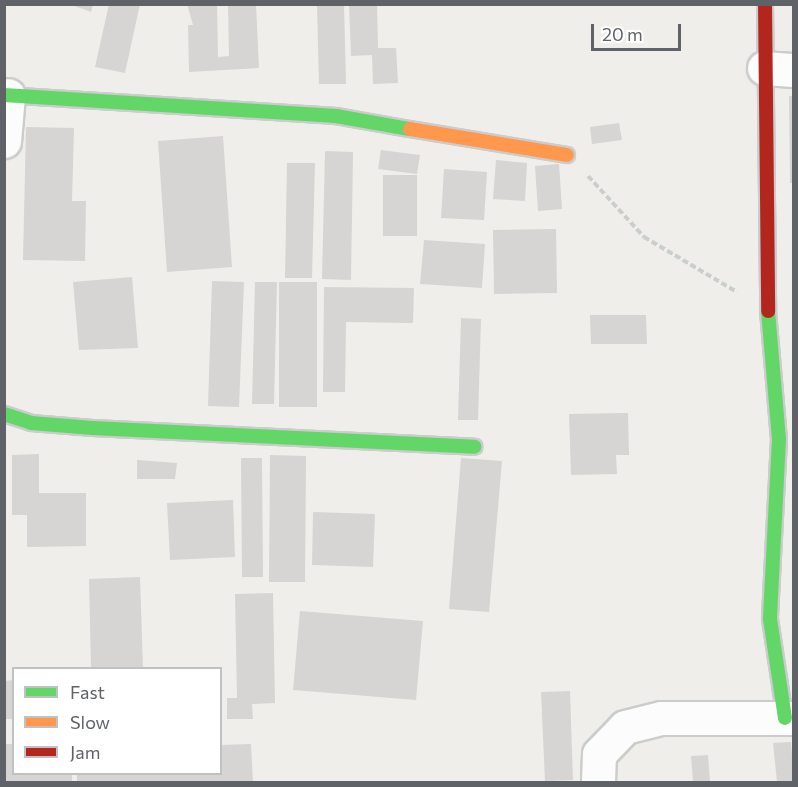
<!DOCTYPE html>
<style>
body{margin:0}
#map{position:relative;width:798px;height:787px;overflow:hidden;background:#efeeea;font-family:Commissioner,sans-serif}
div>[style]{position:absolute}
.building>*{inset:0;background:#d6d5d3}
.path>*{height:4px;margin-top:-2px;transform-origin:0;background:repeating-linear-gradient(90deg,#cacfcc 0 6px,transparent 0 9px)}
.roads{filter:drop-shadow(2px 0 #cbcccc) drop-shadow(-2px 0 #cbcccc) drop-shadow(0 2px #cbcccc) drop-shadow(0 -2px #cbcccc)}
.street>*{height:33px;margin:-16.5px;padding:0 16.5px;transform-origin:16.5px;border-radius:16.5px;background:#fdfcfc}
.fast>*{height:14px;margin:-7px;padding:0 7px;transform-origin:7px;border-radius:7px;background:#63d668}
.slow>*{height:14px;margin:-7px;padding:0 7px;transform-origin:7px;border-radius:7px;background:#ff974d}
.jam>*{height:14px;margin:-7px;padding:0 7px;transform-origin:7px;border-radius:7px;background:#b3261e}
span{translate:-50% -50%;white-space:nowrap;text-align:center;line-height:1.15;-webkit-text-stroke:5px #fff;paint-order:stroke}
.frame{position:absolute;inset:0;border:6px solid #5f6368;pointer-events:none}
.legend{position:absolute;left:12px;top:667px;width:210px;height:108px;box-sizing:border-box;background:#fff;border:2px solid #bfc1c3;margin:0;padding:8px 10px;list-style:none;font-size:18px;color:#5f6368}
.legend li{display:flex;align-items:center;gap:12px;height:30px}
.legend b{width:30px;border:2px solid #bfc1c3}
.scale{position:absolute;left:591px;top:24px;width:90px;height:27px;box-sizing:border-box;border:3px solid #5f6368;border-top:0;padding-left:8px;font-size:18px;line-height:21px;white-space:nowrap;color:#5f6368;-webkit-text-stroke:4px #fff;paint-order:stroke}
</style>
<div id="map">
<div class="building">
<i style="clip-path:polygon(69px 4px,93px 4px,91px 12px)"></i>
<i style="clip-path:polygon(109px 4px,140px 4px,125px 73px,95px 67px)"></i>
<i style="clip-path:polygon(187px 4px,217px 4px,218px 57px,229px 56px,228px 4px,256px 4px,259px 68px,189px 72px,188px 25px,193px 25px)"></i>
<i style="clip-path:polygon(317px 4px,344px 4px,346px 84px,319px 84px)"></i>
<i style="clip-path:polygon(349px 4px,377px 4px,378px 48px,396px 48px,398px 83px,373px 84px,372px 55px,351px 56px)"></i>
<i style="clip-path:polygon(789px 96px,794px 96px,794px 183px,790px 183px)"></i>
<i style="clip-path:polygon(619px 123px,622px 140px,592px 144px,590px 127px)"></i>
<i style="clip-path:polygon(26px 127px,74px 128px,72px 201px,86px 201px,85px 261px,23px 260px)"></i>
<i style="clip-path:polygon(223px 136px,232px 267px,167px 272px,158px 141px)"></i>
<i style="clip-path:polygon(381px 150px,420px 155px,417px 174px,378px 169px)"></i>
<i style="clip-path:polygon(325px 151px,353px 152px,351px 280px,322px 279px)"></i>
<i style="clip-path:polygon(496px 160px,527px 163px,525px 201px,493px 199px)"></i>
<i style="clip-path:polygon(287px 163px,315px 163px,312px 278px,285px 278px)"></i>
<i style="clip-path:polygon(559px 164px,562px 209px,538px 211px,535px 166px)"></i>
<i style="clip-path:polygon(444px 169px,487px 172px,484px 220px,441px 218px)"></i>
<i style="clip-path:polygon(383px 175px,417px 175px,417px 236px,383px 236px)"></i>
<i style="clip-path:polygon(556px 229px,557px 293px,494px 294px,493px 230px)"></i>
<i style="clip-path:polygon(424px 240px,485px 244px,482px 288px,420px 284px)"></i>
<i style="clip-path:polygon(132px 277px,138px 348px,79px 350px,73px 282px)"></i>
<i style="clip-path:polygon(212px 281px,244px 282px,239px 407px,208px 406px)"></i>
<i style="clip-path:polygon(255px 282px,277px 282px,274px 404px,252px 404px)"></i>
<i style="clip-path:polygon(279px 282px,317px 282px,317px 407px,279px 407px)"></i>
<i style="clip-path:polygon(324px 287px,414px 288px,413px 323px,346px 322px,345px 392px,323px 392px)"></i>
<i style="clip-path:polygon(590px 315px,646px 315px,647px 344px,591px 344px)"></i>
<i style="clip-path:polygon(461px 318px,481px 319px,478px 420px,458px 420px)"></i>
<i style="clip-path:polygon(628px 413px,629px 455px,616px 455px,617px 474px,571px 475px,569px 414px)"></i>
<i style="clip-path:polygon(39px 454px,39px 493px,86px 493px,86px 546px,27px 547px,27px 515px,12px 515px,12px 455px)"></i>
<i style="clip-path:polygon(270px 455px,306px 456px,305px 582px,269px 582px)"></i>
<i style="clip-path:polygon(241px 458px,262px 458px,263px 577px,242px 577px)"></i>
<i style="clip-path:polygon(461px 458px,502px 461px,489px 612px,449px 609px)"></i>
<i style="clip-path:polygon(137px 460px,177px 463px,175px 479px,137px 479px)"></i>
<i style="clip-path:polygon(233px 500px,235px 557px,170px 560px,167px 503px)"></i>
<i style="clip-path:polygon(313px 512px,375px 514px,373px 567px,312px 565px)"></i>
<i style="clip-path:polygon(140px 577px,143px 668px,91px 668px,89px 579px)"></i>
<i style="clip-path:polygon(273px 593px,275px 703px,252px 704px,253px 719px,227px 719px,227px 698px,237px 698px,235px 594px)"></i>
<i style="clip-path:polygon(300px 611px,423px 621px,416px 700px,293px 690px)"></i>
<i style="clip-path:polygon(14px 680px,14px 719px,4px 719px,4px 681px)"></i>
<i style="clip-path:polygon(570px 691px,573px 780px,545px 781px,541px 692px)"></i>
<i style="clip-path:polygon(791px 742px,794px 781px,777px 782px,773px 743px)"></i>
<i style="clip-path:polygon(4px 744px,14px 744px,14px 774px,72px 774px,72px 782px,4px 782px)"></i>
<i style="clip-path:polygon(251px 744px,253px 782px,77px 782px,77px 774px,220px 774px,220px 745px)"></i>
<i style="clip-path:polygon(708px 755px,710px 782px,693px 782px,691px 756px)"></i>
</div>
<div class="path">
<i style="left:588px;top:176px;width:83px;rotate:47.4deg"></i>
<i style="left:644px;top:237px;width:108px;rotate:30.6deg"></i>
</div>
<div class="roads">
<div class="street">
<i style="left:764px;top:68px;width:30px;rotate:4deg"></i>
<i style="left:4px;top:141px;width:46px;rotate:-85deg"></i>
<i style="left:598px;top:782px;width:28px;rotate:-88deg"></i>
<i style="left:599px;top:754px;width:37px;rotate:-46deg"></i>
<i style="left:625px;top:727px;width:37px;rotate:-14deg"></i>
<i style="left:661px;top:718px;width:133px"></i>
</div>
<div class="fast">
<i style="left:4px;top:95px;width:333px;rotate:3.6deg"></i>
<i style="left:336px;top:116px;width:75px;rotate:10deg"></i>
<i style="left:768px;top:311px;width:128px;rotate:85.1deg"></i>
<i style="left:779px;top:439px;width:180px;rotate:92.9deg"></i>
<i style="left:770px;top:619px;width:100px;rotate:81.4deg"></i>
<i style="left:4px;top:414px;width:28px;rotate:18deg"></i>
<i style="left:31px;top:423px;width:62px;rotate:4.6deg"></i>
<i style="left:93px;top:428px;width:382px;rotate:2.8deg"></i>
</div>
<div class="slow">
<i style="left:410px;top:129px;width:159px;rotate:9.4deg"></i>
</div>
<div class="jam">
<i style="left:765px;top:4px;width:307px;rotate:89.4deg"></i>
</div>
</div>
<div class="frame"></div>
<ul class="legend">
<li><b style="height:8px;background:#63d668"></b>Fast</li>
<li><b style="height:8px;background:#ff974d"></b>Slow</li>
<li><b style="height:8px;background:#b3261e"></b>Jam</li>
</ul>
<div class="scale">20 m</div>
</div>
